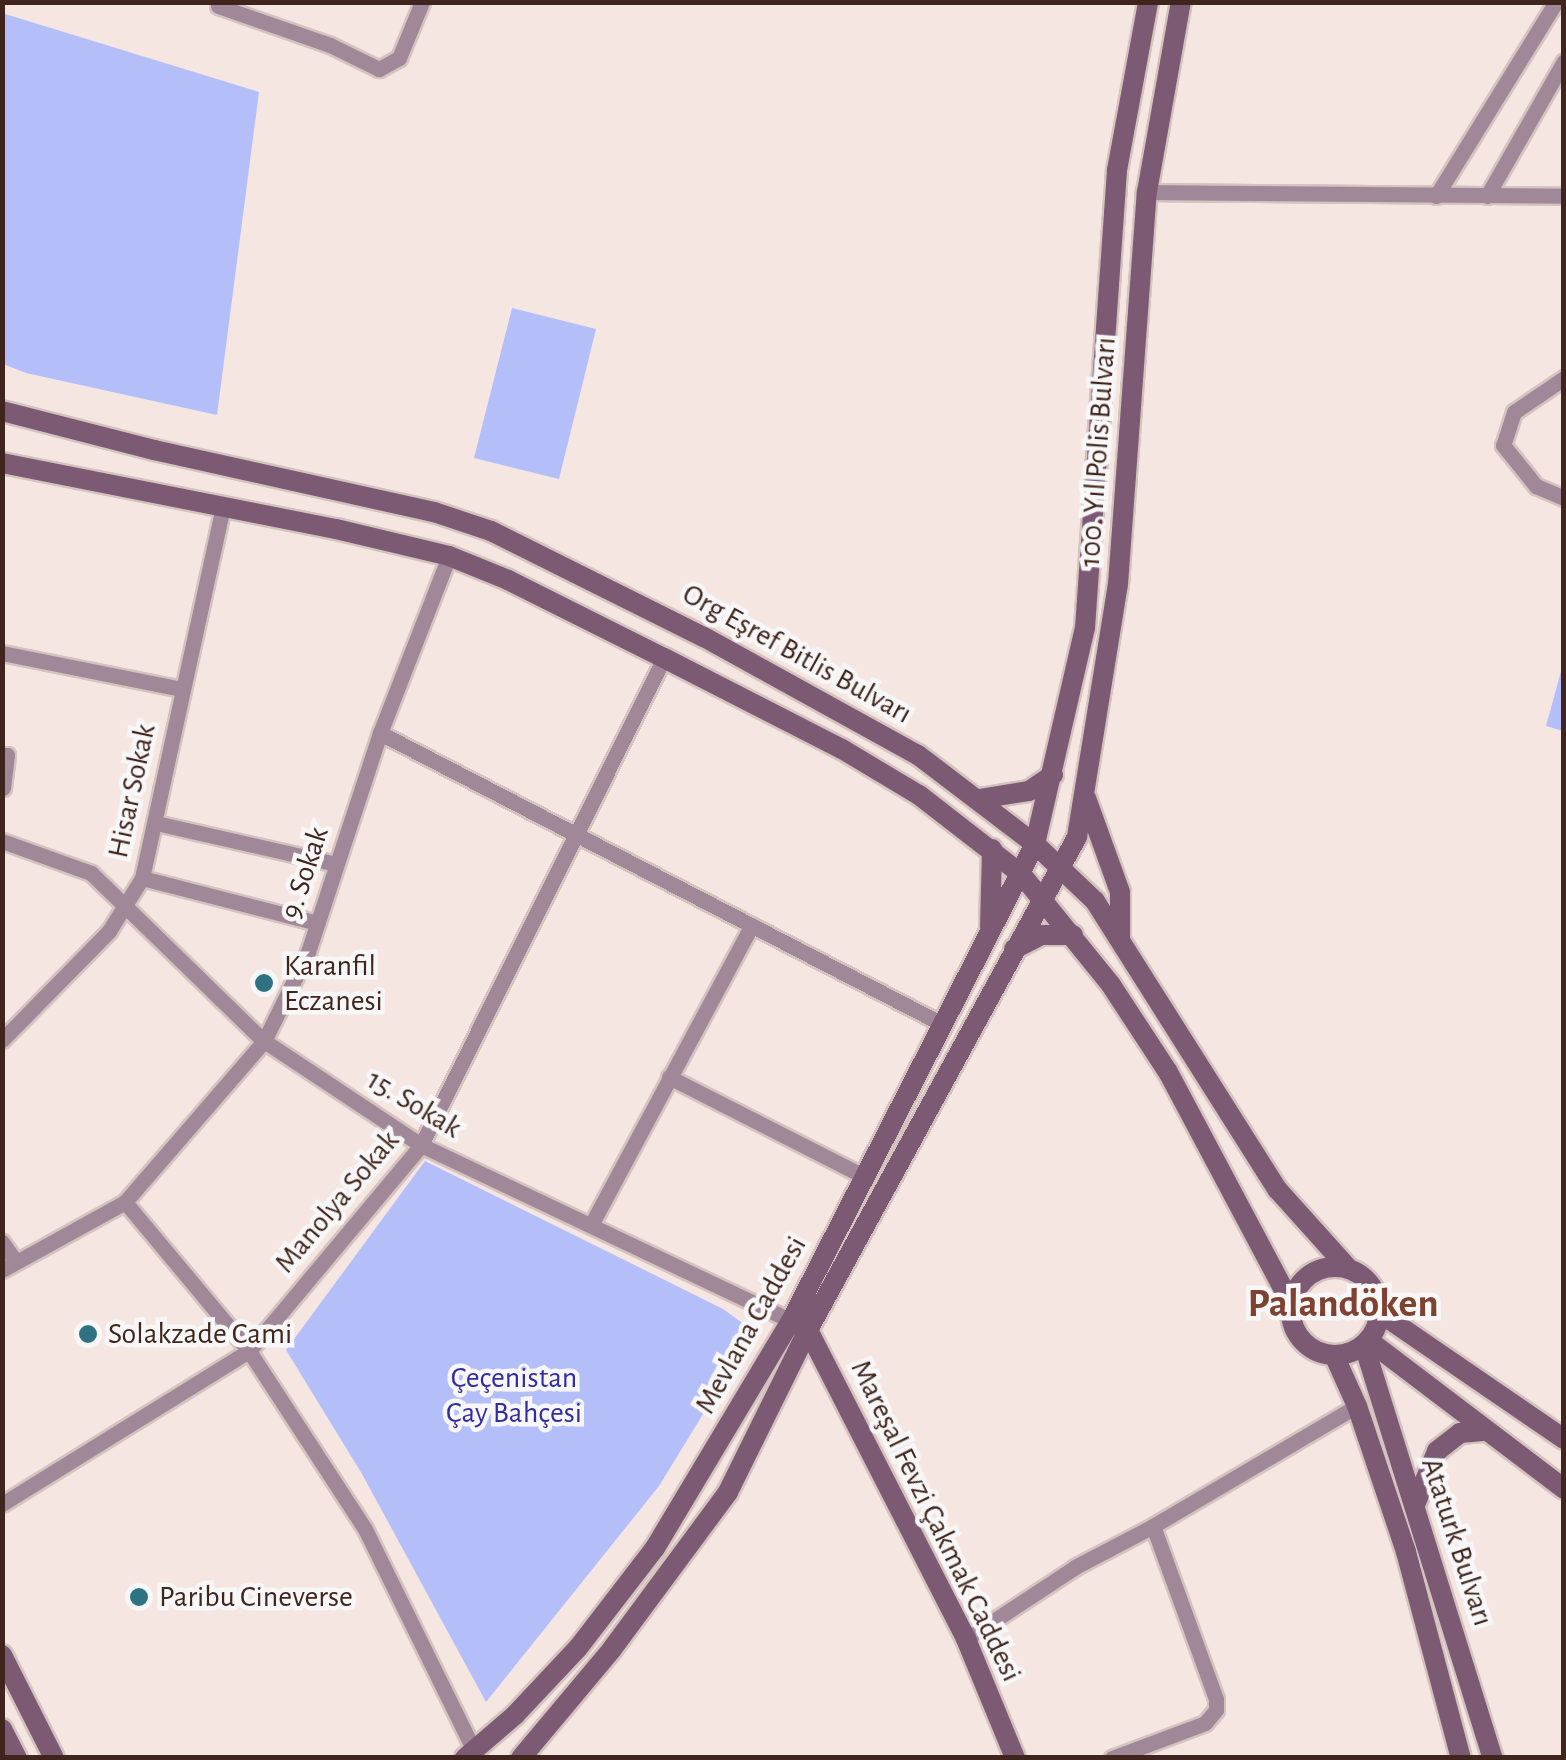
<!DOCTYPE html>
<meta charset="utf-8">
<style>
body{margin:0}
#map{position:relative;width:1566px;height:1760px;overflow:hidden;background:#f5e6e2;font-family:"Alegreya Sans",sans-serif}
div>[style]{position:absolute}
.green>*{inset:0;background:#b4bffa}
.roads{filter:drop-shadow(2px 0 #d4c3bf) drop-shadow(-2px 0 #d4c3bf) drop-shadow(0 2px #d4c3bf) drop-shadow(0 -2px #d4c3bf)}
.street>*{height:15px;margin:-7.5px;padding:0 7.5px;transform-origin:7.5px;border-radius:7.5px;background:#a08899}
.secondary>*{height:20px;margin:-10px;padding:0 10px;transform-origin:10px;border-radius:10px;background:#7c5a73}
.secondary>.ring{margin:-10px;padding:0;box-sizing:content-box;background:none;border:20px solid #7c5a73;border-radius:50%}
.dots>*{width:28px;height:28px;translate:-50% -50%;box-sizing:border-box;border:5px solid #f7f7f7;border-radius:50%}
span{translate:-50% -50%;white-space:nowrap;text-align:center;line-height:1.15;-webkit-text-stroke:9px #f7f7f7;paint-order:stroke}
.street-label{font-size:30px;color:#40251e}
.poi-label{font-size:30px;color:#40251e}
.left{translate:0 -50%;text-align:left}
.park-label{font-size:30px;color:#332ca1}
.district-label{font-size:40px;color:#7d4232;font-weight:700}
.frame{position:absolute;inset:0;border:5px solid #40251e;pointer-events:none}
</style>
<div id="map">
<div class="green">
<i style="clip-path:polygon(2px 13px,259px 92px,217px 415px,26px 373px,3px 364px)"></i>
<i style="clip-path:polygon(512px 308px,596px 329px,559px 479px,474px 458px)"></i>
<i style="clip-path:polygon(1563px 664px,1564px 731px,1563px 731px,1546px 726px)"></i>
<i style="clip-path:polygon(425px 1161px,723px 1309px,748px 1327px,746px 1344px,659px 1486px,486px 1702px,362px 1474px,286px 1350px)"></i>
</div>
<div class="roads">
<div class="street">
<i style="left:218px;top:6px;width:119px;rotate:19.2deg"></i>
<i style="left:330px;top:45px;width:55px;rotate:26.1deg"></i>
<i style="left:379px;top:69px;width:23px;rotate:-29deg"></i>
<i style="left:399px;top:58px;width:61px;rotate:-67.7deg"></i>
<i style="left:1147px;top:192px;width:417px;rotate:0.5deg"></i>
<i style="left:1436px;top:196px;width:228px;rotate:-58.3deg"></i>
<i style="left:1487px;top:196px;width:155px;rotate:-60.3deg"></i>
<i style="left:1564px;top:378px;width:60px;rotate:145.8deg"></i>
<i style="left:1514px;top:412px;width:35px;rotate:108deg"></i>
<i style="left:1503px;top:445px;width:53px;rotate:51.2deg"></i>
<i style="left:1536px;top:486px;width:30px;rotate:23deg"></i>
<i style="left:2px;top:653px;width:184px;rotate:11.3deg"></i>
<i style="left:380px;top:733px;width:633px;rotate:27.37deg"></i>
<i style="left:2px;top:755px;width:5px"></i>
<i style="left:7px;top:755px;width:33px;rotate:97deg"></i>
<i style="left:156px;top:823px;width:185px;rotate:12.8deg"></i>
<i style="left:2px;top:841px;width:95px;rotate:19.8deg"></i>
<i style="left:91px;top:873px;width:241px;rotate:44.2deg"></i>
<i style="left:264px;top:1041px;width:188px;rotate:33.5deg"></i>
<i style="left:421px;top:1145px;width:410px;rotate:25.4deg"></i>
<i style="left:142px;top:878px;width:181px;rotate:14.4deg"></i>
<i style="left:2px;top:1040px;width:153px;rotate:-45.5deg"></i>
<i style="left:109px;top:931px;width:62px;rotate:-58.1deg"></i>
<i style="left:142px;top:878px;width:381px;rotate:-77.7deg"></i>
<i style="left:669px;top:1077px;width:220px;rotate:27deg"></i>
<i style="left:125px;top:1202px;width:194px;rotate:50.2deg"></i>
<i style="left:249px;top:1351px;width:212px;rotate:56.9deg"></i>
<i style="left:365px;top:1529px;width:247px;rotate:63.8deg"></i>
<i style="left:591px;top:1225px;width:340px;rotate:-61.8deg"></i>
<i style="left:2px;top:1242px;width:24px;rotate:55deg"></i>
<i style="left:2px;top:1270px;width:141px;rotate:-28.9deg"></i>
<i style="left:125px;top:1202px;width:213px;rotate:-49.2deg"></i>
<i style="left:264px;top:1041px;width:99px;rotate:-63.7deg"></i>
<i style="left:308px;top:952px;width:231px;rotate:-71.8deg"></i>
<i style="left:380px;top:733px;width:190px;rotate:-68.7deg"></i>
<i style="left:2px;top:1504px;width:291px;rotate:-31.8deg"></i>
<i style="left:249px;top:1351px;width:268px;rotate:-50.1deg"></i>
<i style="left:421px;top:1145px;width:544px;rotate:-63.48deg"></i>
<i style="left:966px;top:1639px;width:131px;rotate:-33.4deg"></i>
<i style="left:1075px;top:1567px;width:88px;rotate:-27.7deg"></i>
<i style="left:1153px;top:1526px;width:237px;rotate:-30.5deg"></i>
<i style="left:1112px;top:1758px;width:99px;rotate:-20.6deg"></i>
<i style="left:1205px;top:1723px;width:17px;rotate:-50deg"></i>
<i style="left:1216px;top:1710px;width:11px;rotate:-90deg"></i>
<i style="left:1216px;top:1699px;width:184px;rotate:-110deg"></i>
</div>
<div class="secondary">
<i style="left:2px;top:411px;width:157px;rotate:14.4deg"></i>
<i style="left:154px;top:450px;width:287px;rotate:12.5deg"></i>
<i style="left:434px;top:512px;width:60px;rotate:18.4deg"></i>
<i style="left:491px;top:531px;width:238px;rotate:26.5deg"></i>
<i style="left:704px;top:637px;width:244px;rotate:28.9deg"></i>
<i style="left:918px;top:755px;width:147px;rotate:37.3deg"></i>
<i style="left:1035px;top:844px;width:83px;rotate:43.5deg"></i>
<i style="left:1095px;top:901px;width:342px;rotate:57.7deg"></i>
<i style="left:1278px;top:1190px;width:105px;rotate:48.1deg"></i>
<i style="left:2px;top:463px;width:340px;rotate:11.2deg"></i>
<i style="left:336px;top:529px;width:116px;rotate:13.4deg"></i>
<i style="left:449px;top:556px;width:64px;rotate:22.1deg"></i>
<i style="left:508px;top:580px;width:174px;rotate:26.6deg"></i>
<i style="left:664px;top:658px;width:200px;rotate:27.1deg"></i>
<i style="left:842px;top:749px;width:90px;rotate:30.9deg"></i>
<i style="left:919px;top:795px;width:130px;rotate:37.8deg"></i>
<i style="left:1022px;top:875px;width:141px;rotate:51deg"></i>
<i style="left:1111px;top:985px;width:104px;rotate:56.8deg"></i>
<i style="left:1168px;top:1072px;width:262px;rotate:62deg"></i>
<i style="left:1086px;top:798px;width:100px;rotate:70.1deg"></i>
<i style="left:1120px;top:892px;width:45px;rotate:90deg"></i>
<i style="left:979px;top:799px;width:51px;rotate:-9.1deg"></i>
<i style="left:1029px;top:791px;width:29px;rotate:-34deg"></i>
<i style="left:990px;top:927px;width:78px;rotate:-88.5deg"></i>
<i style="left:1014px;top:949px;width:30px;rotate:-27deg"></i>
<i style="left:1041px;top:935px;width:32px"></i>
<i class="ring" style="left:1291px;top:1267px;width:68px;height:68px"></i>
<i style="left:1380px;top:1313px;width:223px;rotate:34.4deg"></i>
<i style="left:801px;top:1327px;width:8px;rotate:23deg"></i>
<i style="left:808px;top:1330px;width:347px;rotate:62.9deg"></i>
<i style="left:966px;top:1639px;width:129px;rotate:67.6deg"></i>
<i style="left:1368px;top:1340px;width:246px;rotate:37.2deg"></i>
<i style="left:1364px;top:1345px;width:433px;rotate:72.7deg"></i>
<i style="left:1334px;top:1355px;width:56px;rotate:65.7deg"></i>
<i style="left:1357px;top:1406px;width:154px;rotate:71.4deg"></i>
<i style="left:1406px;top:1552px;width:213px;rotate:75.1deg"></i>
<i style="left:1415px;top:1505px;width:58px;rotate:-67.8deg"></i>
<i style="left:1437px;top:1451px;width:29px;rotate:-38deg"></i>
<i style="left:1460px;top:1433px;width:23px;rotate:-5deg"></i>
<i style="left:2px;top:1655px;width:115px;rotate:63.2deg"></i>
<i style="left:2px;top:1729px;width:33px;rotate:63deg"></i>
<i style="left:465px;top:1758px;width:66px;rotate:-40.7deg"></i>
<i style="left:515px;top:1715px;width:92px;rotate:-46.8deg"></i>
<i style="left:578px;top:1648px;width:126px;rotate:-52.4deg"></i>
<i style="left:655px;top:1548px;width:265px;rotate:-59.1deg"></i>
<i style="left:791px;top:1321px;width:536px;rotate:-62.91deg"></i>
<i style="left:1035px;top:844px;width:222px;rotate:-77deg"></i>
<i style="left:1085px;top:628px;width:459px;rotate:-86deg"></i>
<i style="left:1117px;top:170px;width:171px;rotate:-79.5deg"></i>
<i style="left:521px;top:1758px;width:142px;rotate:-50.1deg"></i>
<i style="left:612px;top:1649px;width:195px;rotate:-53.5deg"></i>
<i style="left:728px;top:1492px;width:181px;rotate:-63.7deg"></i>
<i style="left:808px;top:1330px;width:562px;rotate:-61.38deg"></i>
<i style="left:1077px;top:837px;width:256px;rotate:-80.8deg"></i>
<i style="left:1118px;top:584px;width:393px;rotate:-85.8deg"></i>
<i style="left:1147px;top:192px;width:193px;rotate:-79.9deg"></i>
</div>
</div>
<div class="dots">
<i style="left:264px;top:983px;background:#2f7383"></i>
<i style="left:88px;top:1334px;background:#2f7383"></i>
<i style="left:139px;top:1597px;background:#2f7383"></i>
</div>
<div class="street-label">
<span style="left:1098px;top:452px;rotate:-86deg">100. Yıl Polis Bulvarı</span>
<span style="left:797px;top:654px;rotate:29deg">Org Eşref Bitlis Bulvarı</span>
<span style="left:132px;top:791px;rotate:-78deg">Hisar Sokak</span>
<span style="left:305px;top:873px;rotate:-72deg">9. Sokak</span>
<span style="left:414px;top:1104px;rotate:31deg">15. Sokak</span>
<span style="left:337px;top:1202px;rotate:-50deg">Manolya Sokak</span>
<span style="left:751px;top:1325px;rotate:-61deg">Mevlana Caddesi</span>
<span style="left:936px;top:1521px;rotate:64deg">Mareşal Fevzi Çakmak Caddesi</span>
<span style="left:1457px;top:1542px;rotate:72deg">Ataturk Bulvarı</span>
</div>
<div class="poi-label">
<span class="left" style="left:284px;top:983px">Karanfil<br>Eczanesi</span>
<span class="left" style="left:108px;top:1334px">Solakzade Cami</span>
<span class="left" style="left:159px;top:1597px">Paribu Cineverse</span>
</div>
<div class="park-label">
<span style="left:514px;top:1395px">Çeçenistan<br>Çay Bahçesi</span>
</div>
<div class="district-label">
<span style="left:1343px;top:1304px">Palandöken</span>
</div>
<div class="frame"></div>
</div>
